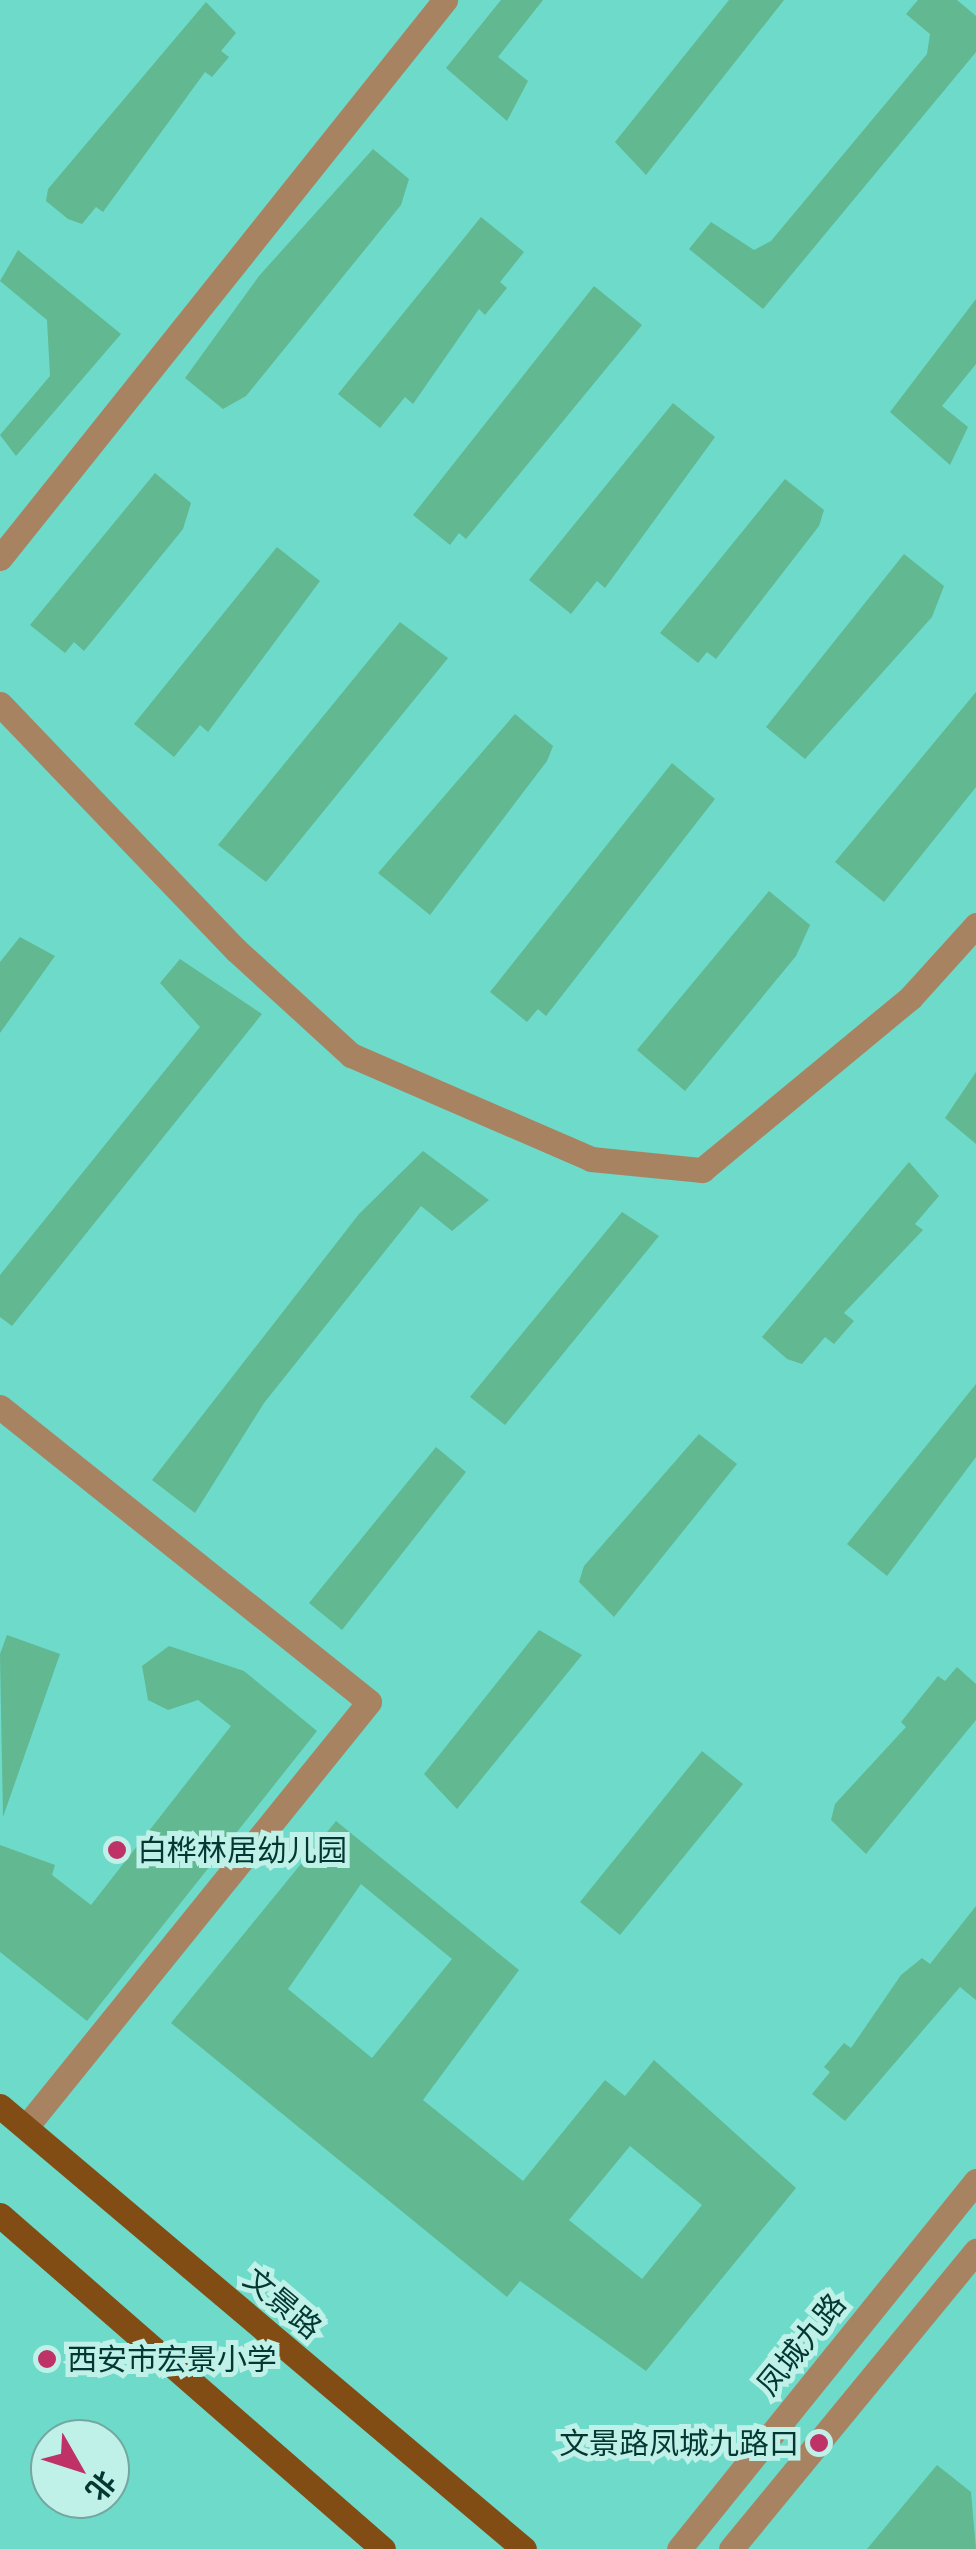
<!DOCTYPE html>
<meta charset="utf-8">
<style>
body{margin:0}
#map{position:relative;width:976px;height:2549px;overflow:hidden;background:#6edaca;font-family:"Open Sans","Noto Sans SC",sans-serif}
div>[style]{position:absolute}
.building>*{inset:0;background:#61b891}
.minor>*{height:25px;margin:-12.5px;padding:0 12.5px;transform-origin:12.5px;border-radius:12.5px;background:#a88362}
.major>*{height:25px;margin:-12.5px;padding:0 12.5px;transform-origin:12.5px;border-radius:12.5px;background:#824d14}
.dots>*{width:28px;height:28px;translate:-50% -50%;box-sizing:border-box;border:5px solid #bff1e8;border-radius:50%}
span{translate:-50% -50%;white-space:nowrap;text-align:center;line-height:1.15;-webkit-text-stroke:10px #bff1e8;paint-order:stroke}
.poi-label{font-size:30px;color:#033731}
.left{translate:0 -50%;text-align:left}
.right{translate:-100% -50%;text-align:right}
.street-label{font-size:30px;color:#033731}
.north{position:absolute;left:30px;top:2419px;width:100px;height:100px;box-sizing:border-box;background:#bff1e8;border:2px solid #74a79f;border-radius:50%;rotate:129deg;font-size:28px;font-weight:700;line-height:40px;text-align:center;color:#033731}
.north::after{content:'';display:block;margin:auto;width:35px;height:45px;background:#be3267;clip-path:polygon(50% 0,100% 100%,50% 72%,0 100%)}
</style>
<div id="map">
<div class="building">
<i style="clip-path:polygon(501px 0,543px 0,498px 57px,528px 81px,507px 121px,446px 68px)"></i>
<i style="clip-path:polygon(729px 0,784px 0,646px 175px,615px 142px)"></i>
<i style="clip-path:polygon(918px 0,957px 0,976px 16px,976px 52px,763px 309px,689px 249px,711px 222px,754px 250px,771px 241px,927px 54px,930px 34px,906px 14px)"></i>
<i style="clip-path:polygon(206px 2px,236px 33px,221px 51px,229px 57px,212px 77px,205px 72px,103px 212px,96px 207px,82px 224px,68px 219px,46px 201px,48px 189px)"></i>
<i style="clip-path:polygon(373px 149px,409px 179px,401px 205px,246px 396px,223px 409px,185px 378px,259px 276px)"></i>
<i style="clip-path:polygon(481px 217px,524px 252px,500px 282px,507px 288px,485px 315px,479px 309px,413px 404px,405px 397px,380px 428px,338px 394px)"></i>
<i style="clip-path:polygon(18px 250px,121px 334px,16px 456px,0 435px,50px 376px,47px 320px,0 281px)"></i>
<i style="clip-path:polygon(594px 286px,642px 325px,466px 539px,459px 533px,450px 545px,413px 515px)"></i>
<i style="clip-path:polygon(976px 299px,976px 364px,942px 406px,968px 427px,950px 465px,890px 412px)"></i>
<i style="clip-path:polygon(673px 403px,715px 437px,605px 588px,597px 581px,571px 614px,529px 580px)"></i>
<i style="clip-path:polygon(155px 473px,191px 503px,183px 529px,84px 651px,74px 642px,65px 653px,30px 625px)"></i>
<i style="clip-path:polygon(785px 479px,824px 510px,819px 526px,716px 659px,707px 652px,698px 663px,660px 633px)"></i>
<i style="clip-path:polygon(277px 547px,320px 581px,208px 732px,200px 725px,174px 757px,134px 724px)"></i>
<i style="clip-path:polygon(904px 554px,944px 586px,932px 617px,805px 759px,766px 727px)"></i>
<i style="clip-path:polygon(400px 622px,448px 658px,266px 882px,218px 845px)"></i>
<i style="clip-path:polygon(976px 692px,976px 787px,884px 902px,835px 862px)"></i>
<i style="clip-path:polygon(515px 714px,553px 746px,547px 761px,430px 915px,378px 873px)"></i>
<i style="clip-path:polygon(672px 763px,715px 799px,546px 1016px,538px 1009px,527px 1022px,490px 992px)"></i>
<i style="clip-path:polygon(769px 891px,810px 925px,796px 956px,685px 1091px,637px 1050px)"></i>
<i style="clip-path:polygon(20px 937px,55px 956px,0 1033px,0 962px)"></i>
<i style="clip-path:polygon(180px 959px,262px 1014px,12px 1326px,0 1317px,0 1275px,200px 1027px,160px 983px)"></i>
<i style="clip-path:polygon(976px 1072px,976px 1144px,945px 1118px)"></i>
<i style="clip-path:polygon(423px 1151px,489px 1200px,452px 1231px,421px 1206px,264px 1403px,195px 1513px,152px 1480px,359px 1214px)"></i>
<i style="clip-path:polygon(909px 1162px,939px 1196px,915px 1224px,923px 1230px,844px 1313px,854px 1321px,834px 1344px,825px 1337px,802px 1364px,787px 1359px,762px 1337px)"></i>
<i style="clip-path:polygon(622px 1212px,659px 1236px,505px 1425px,470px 1397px)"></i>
<i style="clip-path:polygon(976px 1384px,976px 1457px,887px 1576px,847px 1544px)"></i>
<i style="clip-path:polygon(699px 1434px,737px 1464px,614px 1617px,579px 1582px,584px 1566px)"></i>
<i style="clip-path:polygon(436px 1447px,466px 1472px,342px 1630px,309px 1603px)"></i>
<i style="clip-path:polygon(539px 1630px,582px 1655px,457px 1809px,424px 1774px)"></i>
<i style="clip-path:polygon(7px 1635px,60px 1654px,3px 1817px,0 1654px)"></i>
<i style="clip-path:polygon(169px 1646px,244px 1671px,317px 1731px,87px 2021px,0 1952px,0 1845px,55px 1865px,52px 1875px,91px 1905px,231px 1726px,198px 1700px,168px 1710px,148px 1700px,142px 1666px)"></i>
<i style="clip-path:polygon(957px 1667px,976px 1684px,976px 1720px,866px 1854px,831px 1820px,835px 1804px,906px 1727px,901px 1722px,938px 1676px,945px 1681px)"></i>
<i style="clip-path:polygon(702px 1751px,743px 1784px,620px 1935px,580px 1902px)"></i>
<i style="clip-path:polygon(evenodd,336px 1821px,519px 1970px,423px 2100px,523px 2181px,605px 2080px,625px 2096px,654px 2060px,796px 2188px,646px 2371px,520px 2281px,507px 2297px,171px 2023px,336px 1821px,361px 1884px,452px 1959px,372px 2058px,288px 1989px,361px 1884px,336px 1821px,630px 2146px,702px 2205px,642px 2279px,569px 2220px,630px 2146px)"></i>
<i style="clip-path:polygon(976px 1906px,976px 2000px,960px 1987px,845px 2121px,812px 2094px,830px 2072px,824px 2067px,844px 2043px,851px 2048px,901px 1975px,922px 1958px,930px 1964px)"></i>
<i style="clip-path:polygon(937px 2465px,971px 2492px,976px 2549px,867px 2549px)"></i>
</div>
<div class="minor">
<i style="left:0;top:558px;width:714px;rotate:-51.43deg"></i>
<i style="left:0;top:704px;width:341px;rotate:46.2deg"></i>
<i style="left:236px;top:950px;width:156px;rotate:42.4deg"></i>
<i style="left:351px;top:1055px;width:262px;rotate:23.4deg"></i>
<i style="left:591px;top:1159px;width:112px;rotate:5.7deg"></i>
<i style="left:702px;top:1170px;width:271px;rotate:-39.6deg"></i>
<i style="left:911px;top:997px;width:97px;rotate:-47.9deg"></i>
<i style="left:0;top:1407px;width:472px;rotate:38.6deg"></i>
<i style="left:369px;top:1702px;width:546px;rotate:128.91deg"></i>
<i style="left:679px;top:2549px;width:473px;rotate:-51.1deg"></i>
<i style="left:731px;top:2549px;width:386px;rotate:-50.6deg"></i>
</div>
<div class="major">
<i style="left:0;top:2106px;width:686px;rotate:40.21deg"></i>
<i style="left:0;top:2215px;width:508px;rotate:41.09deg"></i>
</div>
<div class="dots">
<i style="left:117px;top:1850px;background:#be3267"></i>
<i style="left:47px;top:2359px;background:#be3267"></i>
<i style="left:819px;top:2443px;background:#be3267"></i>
</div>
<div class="poi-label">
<span class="left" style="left:137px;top:1850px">白桦林居幼儿园</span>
<span class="left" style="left:67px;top:2359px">西安市宏景小学</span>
<span class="right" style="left:799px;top:2443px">文景路凤城九路口</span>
</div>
<div class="street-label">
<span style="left:283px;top:2303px;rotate:40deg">文景路</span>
<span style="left:801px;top:2344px;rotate:-51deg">凤城九路</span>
</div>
<div class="north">北</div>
</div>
